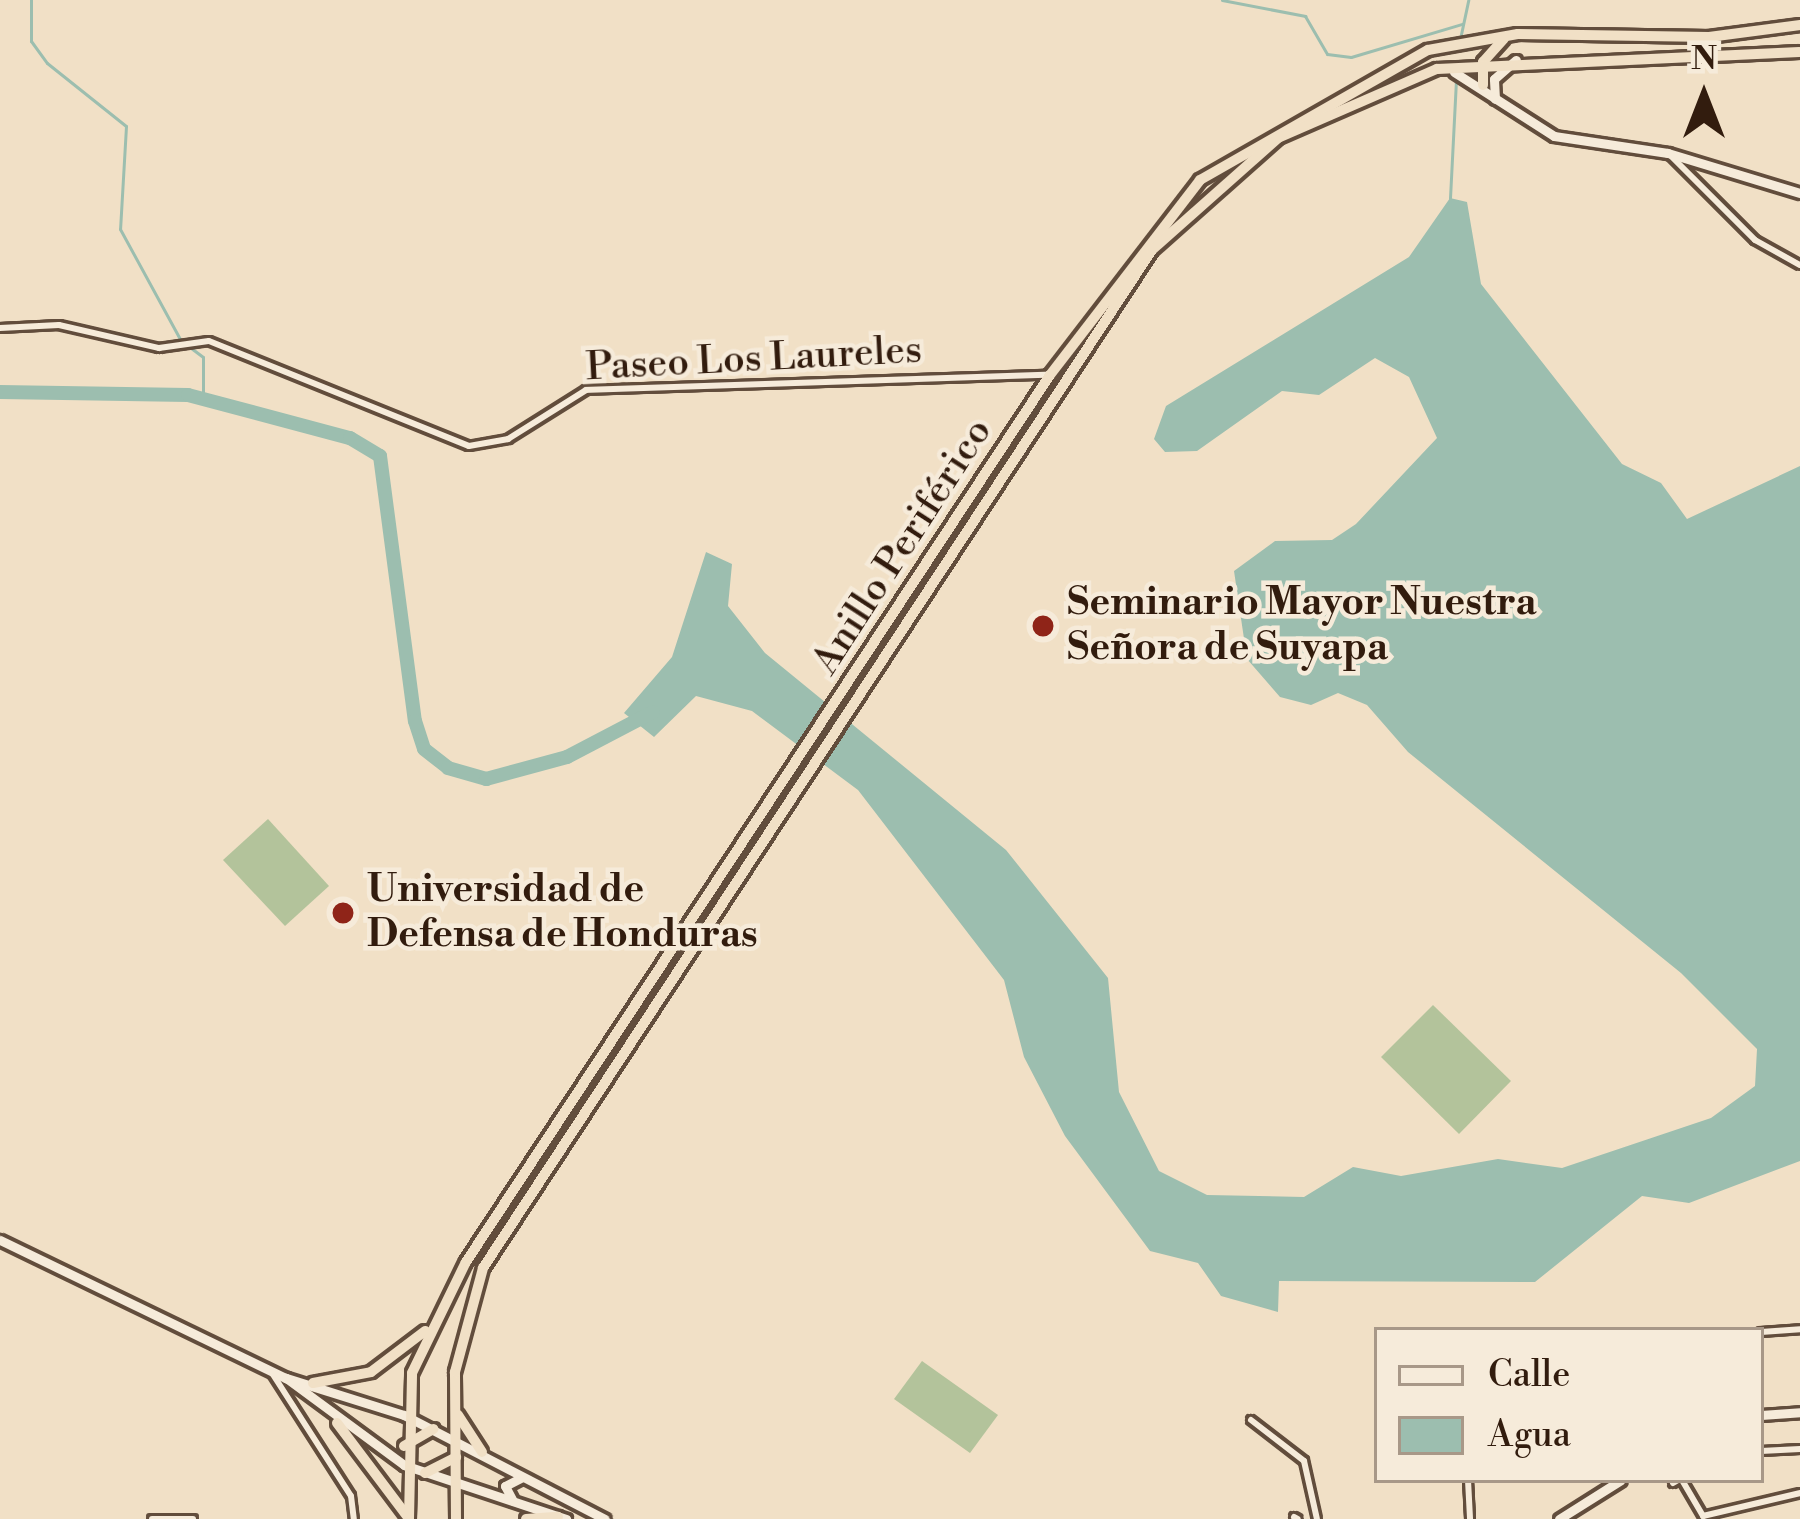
<!DOCTYPE html>
<meta charset="utf-8">
<style>
body{margin:0}
#map{position:relative;width:1800px;height:1519px;overflow:hidden;background:#f1e0c6;font-family:"Libre Bodoni",serif}
div>[style]{position:absolute}
.green>*{inset:0;background:#b3c39b}
.water>*{inset:0;background:#9cbeaf}
.stream>*{height:3px;margin:-1.5px;padding:0 1.5px;transform-origin:1.5px;border-radius:1.5px;background:#9cbeaf}
.river>*{height:14px;margin:-7px;padding:0 7px;transform-origin:7px;border-radius:7px;background:#9cbeaf}
.roads{filter:drop-shadow(3px 0 #624d3c) drop-shadow(-3px 0 #624d3c) drop-shadow(0 3px #624d3c) drop-shadow(0 -3px #624d3c)}
.street>*{height:6px;margin:-3px;padding:0 3px;transform-origin:3px;border-radius:3px;background:#f6ebda}
.secondary>*{height:9px;margin:-4.5px;padding:0 4.5px;transform-origin:4.5px;border-radius:4.5px;background:#f6ebda}
.highway>*{height:10px;margin:-5px;padding:0 5px;transform-origin:5px;border-radius:5px;background:#f1e0c6}
.dots>*{width:33px;height:33px;translate:-50% -50%;box-sizing:border-box;border:6px solid #f6ebda;border-radius:50%}
span{translate:-50% -50%;white-space:nowrap;text-align:center;line-height:1.15;-webkit-text-stroke:9px #f6ebda;paint-order:stroke}
.street-label{font-size:39px;color:#321c0e}
.poi-label{font-size:39px;color:#321c0e;font-weight:700}
.left{translate:0 -50%;text-align:left}
.legend{position:absolute;left:1374px;top:1327px;width:390px;height:156px;box-sizing:border-box;background:#f6ebda;border:3px solid #a89888;margin:0;padding:15px 21px;list-style:none;font-size:36px;color:#321c0e}
.legend li{display:flex;align-items:center;gap:24px;height:60px}
.legend b{width:60px;border:3px solid #a89888}
.north{position:absolute;left:1644px;top:36px;width:120px;height:120px;-webkit-text-stroke:9px #f6ebda;paint-order:stroke;rotate:0deg;font-size:33px;font-weight:700;line-height:48px;text-align:center;color:#321c0e}
.north::after{content:'';display:block;margin:auto;width:42px;height:54px;background:#321c0e;clip-path:polygon(50% 0,100% 100%,50% 72%,0 100%)}
</style>
<div id="map">
<div class="green">
<i style="clip-path:polygon(268px 819px,329px 886px,285px 926px,223px 860px)"></i>
<i style="clip-path:polygon(1433px 1005px,1511px 1081px,1459px 1134px,1381px 1057px)"></i>
<i style="clip-path:polygon(922px 1361px,998px 1415px,970px 1453px,894px 1399px)"></i>
</div>
<div class="water">
<i style="clip-path:polygon(1450px 198px,1467px 202px,1481px 284px,1622px 464px,1661px 483px,1687px 519px,1800px 466px,1800px 1161px,1689px 1203px,1642px 1196px,1535px 1282px,1279px 1281px,1278px 1312px,1221px 1296px,1198px 1263px,1150px 1251px,1065px 1136px,1024px 1057px,1004px 980px,858px 790px,752px 711px,696px 696px,654px 737px,624px 713px,672px 657px,706px 552px,732px 564px,728px 606px,765px 653px,1006px 850px,1108px 978px,1119px 1092px,1159px 1171px,1207px 1195px,1304px 1197px,1353px 1167px,1401px 1176px,1498px 1159px,1562px 1168px,1711px 1118px,1755px 1086px,1757px 1049px,1681px 973px,1408px 752px,1367px 705px,1338px 693px,1311px 705px,1280px 697px,1247px 659px,1234px 571px,1275px 541px,1332px 540px,1356px 524px,1437px 438px,1409px 377px,1375px 358px,1319px 395px,1282px 391px,1197px 451px,1165px 452px,1154px 439px,1166px 406px,1409px 257px)"></i>
</div>
<div class="stream">
<i style="left:31px;top:0;width:41px;rotate:90deg"></i>
<i style="left:31px;top:41px;width:27px;rotate:54deg"></i>
<i style="left:47px;top:63px;width:101px;rotate:38.6deg"></i>
<i style="left:126px;top:126px;width:103px;rotate:93.3deg"></i>
<i style="left:120px;top:229px;width:125px;rotate:61.4deg"></i>
<i style="left:1222px;top:0;width:85px;rotate:10.9deg"></i>
<i style="left:1305px;top:16px;width:44px;rotate:59.9deg"></i>
<i style="left:1327px;top:54px;width:24px;rotate:7deg"></i>
<i style="left:1351px;top:57px;width:116px;rotate:-16.6deg"></i>
<i style="left:1460px;top:39px;width:40px;rotate:-78deg"></i>
<i style="left:1450px;top:198px;width:119px;rotate:-87.1deg"></i>
<i style="left:187px;top:345px;width:20px;rotate:37deg"></i>
<i style="left:203px;top:357px;width:42px;rotate:90deg"></i>
</div>
<div class="river">
<i style="left:0;top:392px;width:188px;rotate:0.9deg"></i>
<i style="left:188px;top:395px;width:168px;rotate:14.9deg"></i>
<i style="left:350px;top:438px;width:35px;rotate:31deg"></i>
<i style="left:380px;top:456px;width:267px;rotate:82.5deg"></i>
<i style="left:415px;top:721px;width:29px;rotate:72deg"></i>
<i style="left:424px;top:749px;width:31px;rotate:38deg"></i>
<i style="left:448px;top:768px;width:40px;rotate:16deg"></i>
<i style="left:486px;top:779px;width:84px;rotate:-15.2deg"></i>
<i style="left:567px;top:757px;width:97px;rotate:-27.6deg"></i>
</div>
<div class="roads">
<div class="street">
<i style="left:1671px;top:156px;width:119px;rotate:45deg"></i>
<i style="left:1755px;top:240px;width:51px;rotate:29.1deg"></i>
<i style="left:0;top:328px;width:59px;rotate:-2.9deg"></i>
<i style="left:59px;top:325px;width:103px;rotate:13deg"></i>
<i style="left:159px;top:348px;width:50px;rotate:-8deg"></i>
<i style="left:209px;top:341px;width:280px;rotate:22deg"></i>
<i style="left:469px;top:446px;width:40px;rotate:-10deg"></i>
<i style="left:508px;top:439px;width:92px;rotate:-32.1deg"></i>
<i style="left:586px;top:390px;width:464px;rotate:-1.9deg"></i>
<i style="left:1761px;top:1332px;width:39px;rotate:-4deg"></i>
<i style="left:272px;top:1373px;width:146px;rotate:57.3deg"></i>
<i style="left:351px;top:1496px;width:23px;rotate:83deg"></i>
<i style="left:1251px;top:1420px;width:67px;rotate:37.7deg"></i>
<i style="left:1304px;top:1461px;width:59px;rotate:77.4deg"></i>
<i style="left:1761px;top:1451px;width:39px;rotate:-3deg"></i>
<i style="left:1468px;top:1480px;width:39px;rotate:87deg"></i>
<i style="left:1682px;top:1480px;width:42px;rotate:59.7deg"></i>
<i style="left:1673px;top:1483px;width:6px;rotate:-31deg"></i>
<i style="left:1703px;top:1516px;width:100px;rotate:-13.3deg"></i>
<i style="left:1294px;top:1517px;width:4px;rotate:27deg"></i>
<i style="left:152px;top:1519px;width:41px"></i>
</div>
<div class="secondary">
<i style="left:1454px;top:72px;width:119px;rotate:32.6deg"></i>
<i style="left:1554px;top:136px;width:115px;rotate:8.5deg"></i>
<i style="left:1668px;top:153px;width:138px;rotate:16.9deg"></i>
<i style="left:1495px;top:99px;width:20px;rotate:-93deg"></i>
<i style="left:1494px;top:79px;width:29px;rotate:-41deg"></i>
<i style="left:0;top:1240px;width:318px;rotate:25.8deg"></i>
<i style="left:286px;top:1378px;width:124px;rotate:17.4deg"></i>
<i style="left:404px;top:1415px;width:226px;rotate:27.4deg"></i>
<i style="left:286px;top:1378px;width:147px;rotate:36.4deg"></i>
<i style="left:404px;top:1465px;width:171px;rotate:18.4deg"></i>
<i style="left:1761px;top:1415px;width:39px;rotate:-4deg"></i>
<i style="left:513px;top:1501px;width:17px;rotate:-118deg"></i>
<i style="left:505px;top:1486px;width:18px;rotate:-27deg"></i>
<i style="left:1559px;top:1519px;width:73px;rotate:-32.2deg"></i>
</div>
<div class="highway">
<i style="left:1483px;top:85px;width:23px;rotate:-90deg"></i>
<i style="left:1483px;top:62px;width:31px;rotate:-48deg"></i>
<i style="left:313px;top:1383px;width:59px;rotate:-10.7deg"></i>
<i style="left:371px;top:1372px;width:68px;rotate:-37.2deg"></i>
<i style="left:458px;top:1415px;width:44px;rotate:57deg"></i>
<i style="left:337px;top:1423px;width:116px;rotate:53deg"></i>
<i style="left:404px;top:1446px;width:34px;rotate:-30deg"></i>
<i style="left:425px;top:1473px;width:35px;rotate:-27deg"></i>
<i style="left:409px;top:1519px;width:146px;rotate:-88.8deg"></i>
<i style="left:412px;top:1373px;width:123px;rotate:-64.1deg"></i>
<i style="left:466px;top:1262px;width:1062px;rotate:-56.64deg"></i>
<i style="left:1050px;top:375px;width:246px;rotate:-52.4deg"></i>
<i style="left:1200px;top:180px;width:262px;rotate:-29.7deg"></i>
<i style="left:1428px;top:50px;width:91px;rotate:-10.1deg"></i>
<i style="left:1518px;top:34px;width:191px;rotate:0.9deg"></i>
<i style="left:1709px;top:37px;width:92px;rotate:-7.5deg"></i>
<i style="left:456px;top:1519px;width:147px;rotate:-90.4deg"></i>
<i style="left:455px;top:1372px;width:108px;rotate:-74.9deg"></i>
<i style="left:483px;top:1268px;width:1218px;rotate:-56.69deg"></i>
<i style="left:1152px;top:250px;width:169px;rotate:-41.6deg"></i>
<i style="left:1278px;top:138px;width:173px;rotate:-23.5deg"></i>
<i style="left:1437px;top:69px;width:363px;rotate:-2.7deg"></i>
<i style="left:526px;top:1519px;width:32px;rotate:-4deg"></i>
</div>
</div>
<div class="dots">
<i style="left:1043px;top:626px;background:#8f2418"></i>
<i style="left:343px;top:913px;background:#8f2418"></i>
</div>
<div class="street-label">
<span style="left:754px;top:360px;rotate:-3deg">Paseo Los Laureles</span>
<span style="left:903px;top:547px;rotate:-57deg">Anillo Periférico</span>
</div>
<div class="poi-label">
<span class="left" style="left:1067px;top:626px">Seminario Mayor Nuestra<br>Señora de Suyapa</span>
<span class="left" style="left:367px;top:913px">Universidad de<br>Defensa de Honduras</span>
</div>
<ul class="legend">
<li><b style="height:15px;background:#f6ebda"></b>Calle</li>
<li><b style="height:33px;background:#9cbeaf"></b>Agua</li>
</ul>
<div class="north">N</div>
</div>
